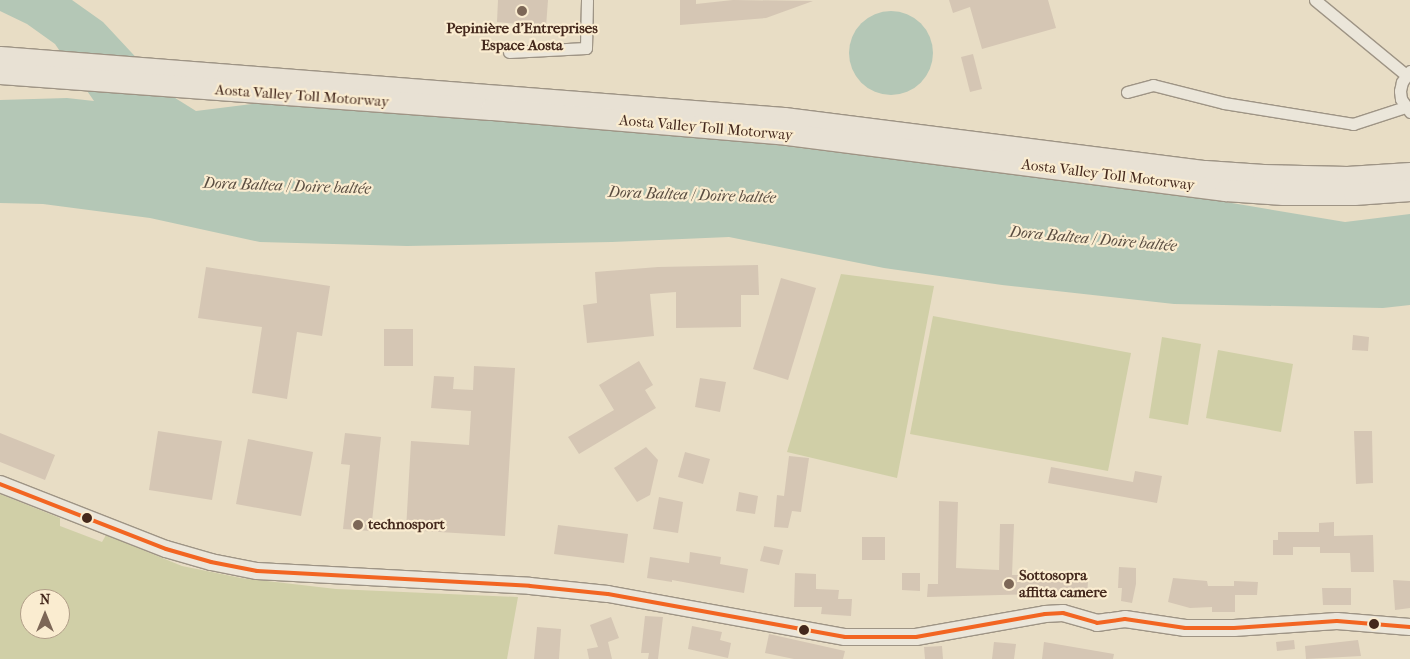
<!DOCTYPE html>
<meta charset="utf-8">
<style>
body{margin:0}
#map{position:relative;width:1410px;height:659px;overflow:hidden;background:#e8ddc5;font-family:"IM FELL French Canon",serif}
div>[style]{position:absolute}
.green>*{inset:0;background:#d0cfa7}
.water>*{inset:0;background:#b4c7b6}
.round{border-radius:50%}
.building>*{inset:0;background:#d5c6b4}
.roads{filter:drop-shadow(1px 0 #9e9485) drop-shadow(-1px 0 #9e9485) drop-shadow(0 1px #9e9485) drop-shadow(0 -1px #9e9485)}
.minor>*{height:11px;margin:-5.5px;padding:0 5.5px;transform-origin:5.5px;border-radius:5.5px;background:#ebe6da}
.secondary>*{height:16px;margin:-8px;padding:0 8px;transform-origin:8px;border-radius:8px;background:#ebe6da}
.motorway>*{height:21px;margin:-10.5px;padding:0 10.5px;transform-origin:10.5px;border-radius:10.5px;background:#e8e1d4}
.bus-1>*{height:4px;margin:-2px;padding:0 2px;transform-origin:2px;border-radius:2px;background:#f26522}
.dots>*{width:14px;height:14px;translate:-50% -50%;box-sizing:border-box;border:2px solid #faecd0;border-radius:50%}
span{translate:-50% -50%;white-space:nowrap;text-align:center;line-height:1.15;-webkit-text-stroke:4.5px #faecd0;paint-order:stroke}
.poi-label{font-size:15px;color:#44281c;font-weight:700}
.left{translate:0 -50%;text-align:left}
.street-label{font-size:15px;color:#44281c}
.water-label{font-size:16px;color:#5a4d41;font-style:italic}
.north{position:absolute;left:20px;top:589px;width:50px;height:50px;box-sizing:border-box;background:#faecd0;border:1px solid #b19e88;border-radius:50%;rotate:0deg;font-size:14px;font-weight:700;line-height:20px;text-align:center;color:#44281c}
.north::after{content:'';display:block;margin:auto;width:18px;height:22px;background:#7d6757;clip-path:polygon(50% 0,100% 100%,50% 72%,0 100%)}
</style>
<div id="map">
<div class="green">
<i style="clip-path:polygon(841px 274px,934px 286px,897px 478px,787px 452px)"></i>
<i style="clip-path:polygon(933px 316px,1131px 353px,1108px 471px,910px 434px)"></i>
<i style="clip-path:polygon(1162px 337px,1201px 344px,1188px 425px,1149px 418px)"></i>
<i style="clip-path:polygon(1218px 350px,1293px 364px,1281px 432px,1206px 418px)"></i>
<i style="clip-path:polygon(evenodd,0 494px,60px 518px,60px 526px,102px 542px,106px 535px,182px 566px,241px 578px,336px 589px,518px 597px,507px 659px,0 659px,0 494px,30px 599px,60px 599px,60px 629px,30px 629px,30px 599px)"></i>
</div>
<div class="water">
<i style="clip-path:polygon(0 0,72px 0,103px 22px,172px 96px,196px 111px,261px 103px,720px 138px,1053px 179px,1214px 200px,1345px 222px,1410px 214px,1410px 305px,1383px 308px,1174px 304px,1002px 285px,884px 268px,729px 237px,612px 242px,407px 246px,260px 242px,150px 218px,43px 204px,0 203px,0 100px,67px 98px,94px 101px,55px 44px,27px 24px,0 11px)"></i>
<i class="round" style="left:849px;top:11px;width:84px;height:84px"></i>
</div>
<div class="building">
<i style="clip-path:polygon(498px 0,548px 0,546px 27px,497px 22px)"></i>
<i style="clip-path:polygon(680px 0,696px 0,696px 4px,733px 0,813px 1px,766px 18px,680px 25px)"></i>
<i style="clip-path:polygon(949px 0,1048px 0,1056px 28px,982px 49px,970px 7px,953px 13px)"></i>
<i style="clip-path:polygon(973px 54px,982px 89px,970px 92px,961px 57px)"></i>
<i style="clip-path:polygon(758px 265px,759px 295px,741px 295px,741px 327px,676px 328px,676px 292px,650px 294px,654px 336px,587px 343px,583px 305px,597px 303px,595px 272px,658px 267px)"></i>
<i style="clip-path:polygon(206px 267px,330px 286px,322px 336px,297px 332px,287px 399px,252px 393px,262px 327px,198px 318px)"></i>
<i style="clip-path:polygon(781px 278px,816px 288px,788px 380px,753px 369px)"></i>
<i style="clip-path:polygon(384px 329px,413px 329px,413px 366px,384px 366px)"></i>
<i style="clip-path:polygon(1353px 335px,1369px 337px,1368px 351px,1352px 350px)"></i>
<i style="clip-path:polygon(639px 361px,653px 385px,645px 390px,656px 408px,579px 454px,568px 437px,614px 410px,599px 385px)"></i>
<i style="clip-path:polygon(474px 366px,515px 368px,505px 536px,406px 530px,411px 441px,469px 445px,471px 411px,431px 408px,434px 376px,454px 377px,453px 389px,473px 390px)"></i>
<i style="clip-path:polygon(700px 378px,726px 382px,720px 412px,695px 407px)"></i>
<i style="clip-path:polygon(158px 431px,222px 441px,212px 500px,149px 490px)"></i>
<i style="clip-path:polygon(1354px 431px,1372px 431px,1373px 483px,1356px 484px)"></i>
<i style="clip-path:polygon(0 433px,55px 455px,45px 480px,0 462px)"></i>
<i style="clip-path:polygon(345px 433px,381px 437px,371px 531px,343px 529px,350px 465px,341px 464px)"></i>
<i style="clip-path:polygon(248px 439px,313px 452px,301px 516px,236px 504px)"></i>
<i style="clip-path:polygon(646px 447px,658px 460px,650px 495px,637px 502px,614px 468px)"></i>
<i style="clip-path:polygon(685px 452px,710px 459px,703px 484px,678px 477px)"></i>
<i style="clip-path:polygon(789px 456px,809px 458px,801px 512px,792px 511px,788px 528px,774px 527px,777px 495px,784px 496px)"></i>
<i style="clip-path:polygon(1051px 467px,1133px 482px,1135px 471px,1162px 476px,1157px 503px,1048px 483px)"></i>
<i style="clip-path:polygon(739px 492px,758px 496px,755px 514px,736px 511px)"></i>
<i style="clip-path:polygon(659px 497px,683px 502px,678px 533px,653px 529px)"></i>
<i style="clip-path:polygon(939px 501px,958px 502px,956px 568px,999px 570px,1000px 524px,1014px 524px,1012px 575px,1054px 575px,1054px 579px,1088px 580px,1087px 600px,1063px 599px,1063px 596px,1033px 596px,1033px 594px,927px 597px,928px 584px,938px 584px)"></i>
<i style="clip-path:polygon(1334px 522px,1334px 536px,1373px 535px,1374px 572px,1351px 572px,1350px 553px,1320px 553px,1320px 547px,1293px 547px,1293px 555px,1273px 555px,1273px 540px,1278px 540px,1278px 532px,1319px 532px,1319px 523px)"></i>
<i style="clip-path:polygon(558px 525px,628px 534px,624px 563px,554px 554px)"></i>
<i style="clip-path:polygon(862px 537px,885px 537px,885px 560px,862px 560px)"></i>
<i style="clip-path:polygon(764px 546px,783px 550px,779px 565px,760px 561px)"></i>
<i style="clip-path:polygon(690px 552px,721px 557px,720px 564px,748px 569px,744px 593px,672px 580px,672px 582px,647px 578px,650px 557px,689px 563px)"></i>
<i style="clip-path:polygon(1119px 567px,1136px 568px,1136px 584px,1132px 603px,1121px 601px,1122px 588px,1118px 588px)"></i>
<i style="clip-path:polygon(795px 573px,816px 574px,816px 589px,839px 590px,838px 599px,852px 599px,851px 616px,821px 614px,822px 607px,794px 607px)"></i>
<i style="clip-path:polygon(902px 573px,920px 573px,920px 591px,902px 590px)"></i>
<i style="clip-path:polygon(1173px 578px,1207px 581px,1208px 586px,1234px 586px,1234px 581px,1258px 582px,1257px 595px,1235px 595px,1235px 612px,1212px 612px,1212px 607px,1190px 608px,1168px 602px)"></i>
<i style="clip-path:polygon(1393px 580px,1410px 581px,1410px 608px,1395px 610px)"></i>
<i style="clip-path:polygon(1322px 588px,1351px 588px,1351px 605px,1323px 605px)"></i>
<i style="clip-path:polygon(645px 616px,663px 617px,658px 659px,648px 659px,649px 653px,641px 653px)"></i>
<i style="clip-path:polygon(611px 617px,619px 638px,608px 642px,612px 659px,589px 659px,587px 649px,598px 647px,590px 625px)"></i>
<i style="clip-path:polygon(692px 626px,722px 632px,720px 640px,731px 643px,728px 658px,688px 649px)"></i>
<i style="clip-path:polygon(537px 627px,561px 629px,559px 659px,534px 659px)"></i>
<i style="clip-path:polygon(769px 634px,845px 651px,843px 659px,794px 659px,765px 653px)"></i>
<i style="clip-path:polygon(1294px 640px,1295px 649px,1277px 651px,1276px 642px)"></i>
<i style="clip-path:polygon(1358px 640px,1361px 656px,1306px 659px,1305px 646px)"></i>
<i style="clip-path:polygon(994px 642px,1016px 644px,1014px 659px,992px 659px)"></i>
<i style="clip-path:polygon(1044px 642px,1114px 654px,1113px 659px,1042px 659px)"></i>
<i style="clip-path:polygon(942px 646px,943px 659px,925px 659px,924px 647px)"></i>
</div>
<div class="roads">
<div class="minor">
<i style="left:1315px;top:0;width:118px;rotate:39.5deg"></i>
<i style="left:509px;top:52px;width:77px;rotate:-3deg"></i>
<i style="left:586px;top:48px;width:48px;rotate:-88.8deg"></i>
<i style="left:1410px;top:71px;width:14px;rotate:126deg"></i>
<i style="left:1402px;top:82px;width:9px;rotate:103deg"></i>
<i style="left:1400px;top:91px;width:8px;rotate:83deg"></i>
<i style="left:1401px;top:99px;width:16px;rotate:55deg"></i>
<i style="left:1127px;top:92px;width:27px;rotate:-15deg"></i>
<i style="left:1153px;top:85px;width:73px;rotate:14.2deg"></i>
<i style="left:1224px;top:103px;width:131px;rotate:9.2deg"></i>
<i style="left:1353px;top:124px;width:55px;rotate:-18.1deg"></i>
</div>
<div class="secondary">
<i style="left:0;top:484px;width:178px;rotate:21.4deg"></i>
<i style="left:166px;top:549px;width:47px;rotate:16.1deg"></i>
<i style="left:211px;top:562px;width:47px;rotate:11.1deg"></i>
<i style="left:257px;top:571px;width:273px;rotate:3.1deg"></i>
<i style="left:530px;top:586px;width:78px;rotate:5.9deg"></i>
<i style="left:608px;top:594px;width:241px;rotate:10.3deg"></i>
<i style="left:845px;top:637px;width:71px"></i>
<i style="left:916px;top:637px;width:131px;rotate:-10.1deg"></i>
<i style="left:1045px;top:614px;width:18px;rotate:-3deg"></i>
<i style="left:1063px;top:613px;width:35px;rotate:16deg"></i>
<i style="left:1097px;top:623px;width:28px;rotate:-8deg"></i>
<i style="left:1125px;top:619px;width:61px;rotate:8.5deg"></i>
<i style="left:1185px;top:628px;width:49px"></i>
<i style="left:1234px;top:628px;width:103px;rotate:-3.9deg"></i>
<i style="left:1337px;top:621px;width:73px;rotate:4.7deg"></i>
</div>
<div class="motorway">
<i style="left:0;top:57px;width:786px;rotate:4.45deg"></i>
<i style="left:784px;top:118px;width:424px;rotate:7.2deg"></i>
<i style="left:1205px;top:171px;width:58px;rotate:3.9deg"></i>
<i style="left:1263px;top:175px;width:84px;rotate:1.4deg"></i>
<i style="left:1347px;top:177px;width:63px;rotate:-3.6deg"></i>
<i style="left:0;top:73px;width:492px;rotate:4.2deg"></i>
<i style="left:491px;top:109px;width:297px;rotate:4.8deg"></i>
<i style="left:787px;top:134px;width:442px;rotate:7.3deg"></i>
<i style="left:1225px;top:190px;width:58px;rotate:3.9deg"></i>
<i style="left:1283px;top:194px;width:71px"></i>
<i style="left:1354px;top:194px;width:56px;rotate:-4.1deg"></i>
</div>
</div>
<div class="bus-1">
<i style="left:0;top:484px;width:178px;rotate:21.4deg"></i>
<i style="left:166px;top:549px;width:47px;rotate:16.1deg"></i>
<i style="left:211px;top:562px;width:47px;rotate:11.1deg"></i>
<i style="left:257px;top:571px;width:273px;rotate:3.1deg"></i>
<i style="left:530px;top:586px;width:78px;rotate:5.9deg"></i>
<i style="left:608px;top:594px;width:241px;rotate:10.3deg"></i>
<i style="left:845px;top:637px;width:71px"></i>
<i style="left:916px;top:637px;width:131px;rotate:-10.1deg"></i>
<i style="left:1045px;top:614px;width:18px;rotate:-3deg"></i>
<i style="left:1063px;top:613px;width:35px;rotate:16deg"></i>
<i style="left:1097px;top:623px;width:28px;rotate:-8deg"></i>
<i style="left:1125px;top:619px;width:61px;rotate:8.5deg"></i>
<i style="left:1185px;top:628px;width:49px"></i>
<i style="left:1234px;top:628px;width:103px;rotate:-3.9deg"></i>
<i style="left:1337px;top:621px;width:73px;rotate:4.7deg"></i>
</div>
<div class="dots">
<i style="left:522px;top:11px;background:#7d6757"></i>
<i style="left:87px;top:518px;background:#44281c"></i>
<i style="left:358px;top:525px;background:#7d6757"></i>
<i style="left:1009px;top:584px;background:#7d6757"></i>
<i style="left:1374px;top:624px;background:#44281c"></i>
<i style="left:804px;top:630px;background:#44281c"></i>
</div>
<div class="poi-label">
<span style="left:522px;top:37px">Pepinière d'Entreprises<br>Espace Aosta</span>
<span class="left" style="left:368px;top:525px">technosport</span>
<span class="left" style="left:1019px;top:584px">Sottosopra<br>affitta camere</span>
</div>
<div class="street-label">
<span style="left:302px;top:96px;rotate:4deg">Aosta Valley Toll Motorway</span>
<span style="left:706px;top:128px;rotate:5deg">Aosta Valley Toll Motorway</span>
<span style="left:1108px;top:175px;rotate:7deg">Aosta Valley Toll Motorway</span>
</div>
<div class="water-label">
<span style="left:287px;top:186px;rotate:2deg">Dora Baltea / Doire baltée</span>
<span style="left:692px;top:195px;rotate:2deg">Dora Baltea / Doire baltée</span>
<span style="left:1093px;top:239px;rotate:5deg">Dora Baltea / Doire baltée</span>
</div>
<div class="north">N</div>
</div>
